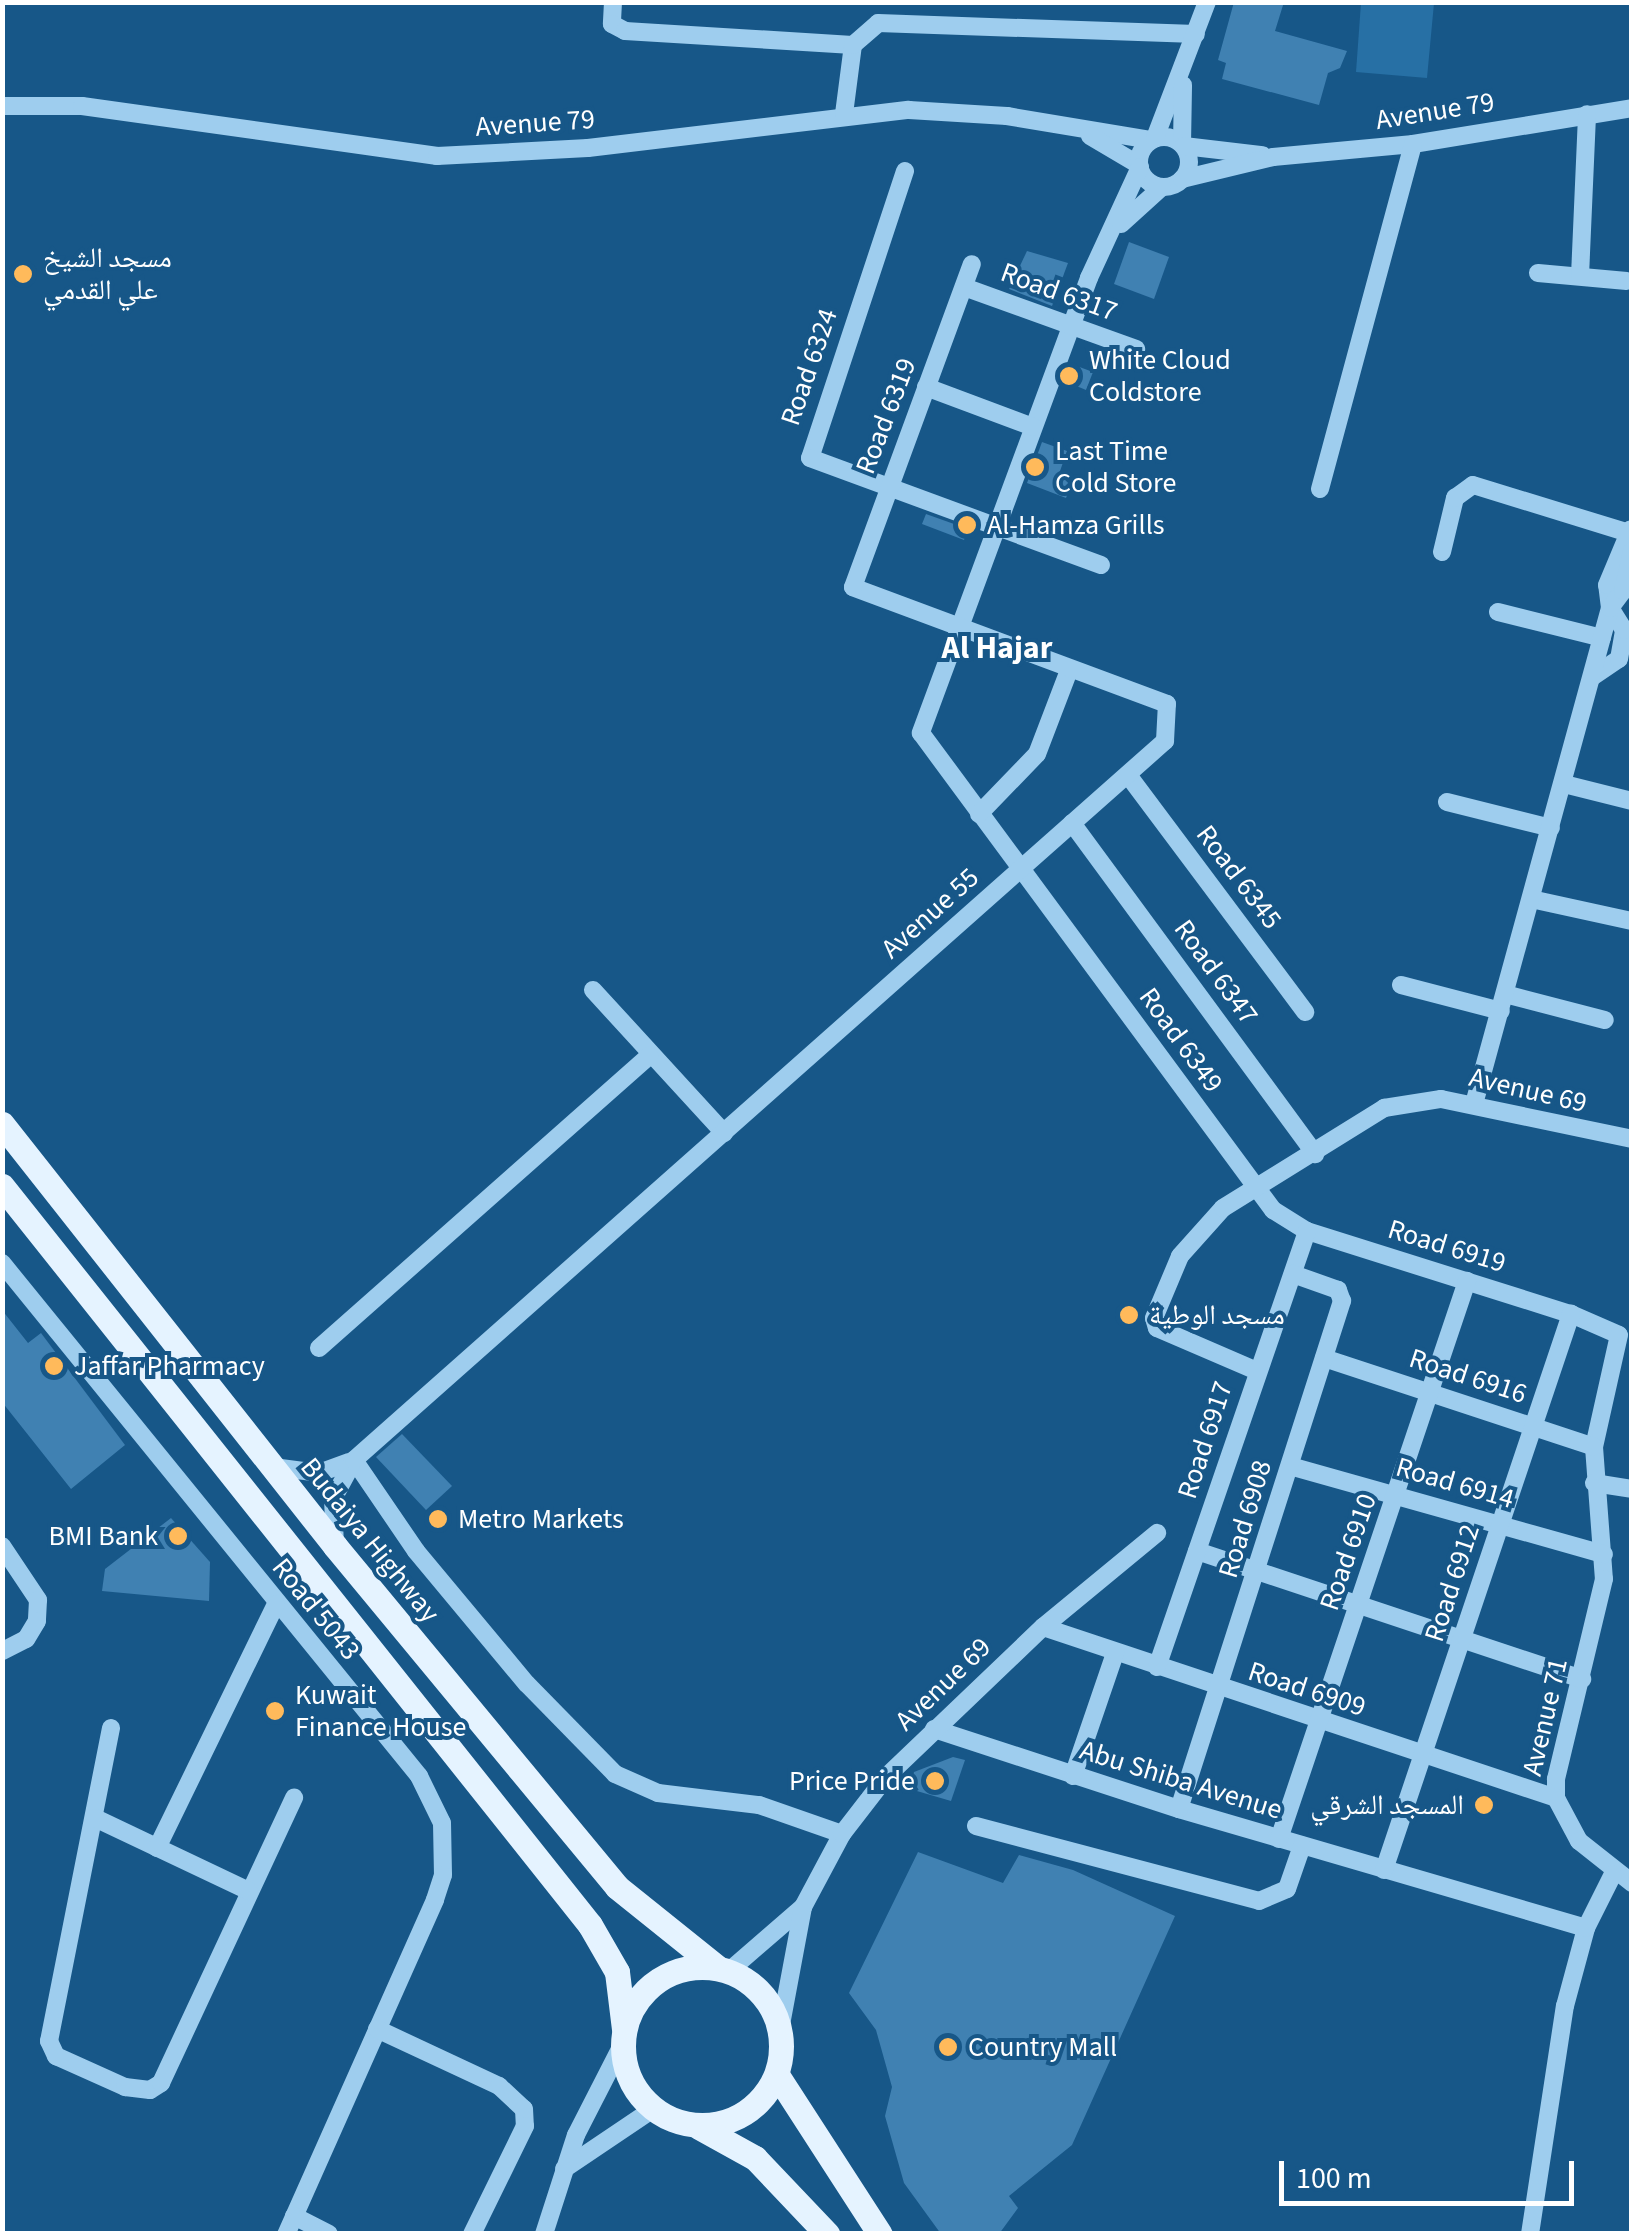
<!DOCTYPE html>
<meta charset="utf-8">
<style>
body{margin:0}
#map{position:relative;width:1634px;height:2236px;overflow:hidden;background:#175788;font-family:"Source Sans 3","Noto Naskh Arabic",sans-serif}
div>[style]{position:absolute}
.green>*{inset:0;background:#2770a5}
.building>*{inset:0;background:#4081b2}
.minor>*{height:18px;margin:-9px;padding:0 9px;transform-origin:9px;border-radius:9px;background:#9ecdee}
.minor>.ring{margin:-9px;padding:0;box-sizing:content-box;background:none;border:18px solid #9ecdee;border-radius:50%}
.major>*{height:25px;margin:-12.5px;padding:0 12.5px;transform-origin:12.5px;border-radius:12.5px;background:#e5f3ff}
.major>.ring{margin:-12.5px;padding:0;box-sizing:content-box;background:none;border:25px solid #e5f3ff;border-radius:50%}
.dots>*{width:28px;height:28px;translate:-50% -50%;box-sizing:border-box;border:5px solid #175788;border-radius:50%}
span{translate:-50% -50%;white-space:nowrap;text-align:center;line-height:1.15;-webkit-text-stroke:8px #175788;paint-order:stroke}
.street-label{font-size:28px;color:#fff}
.poi-label{font-size:28px;color:#fff}
.left{translate:0 -50%;text-align:left}
.right{translate:-100% -50%;text-align:right}
.quarter-label{font-size:32px;color:#fff;font-weight:700}
.frame{position:absolute;inset:0;border:5px solid #fff;pointer-events:none}
.scale{position:absolute;left:1279px;top:2161px;width:295px;height:45px;box-sizing:border-box;border:5px solid #fff;border-top:0;padding-left:12px;font-size:30px;line-height:35px;white-space:nowrap;color:#fff;-webkit-text-stroke:8px #175788;paint-order:stroke}
</style>
<div id="map">
<div class="green">
<i style="clip-path:polygon(1361px 3px,1434px 3px,1427px 78px,1356px 72px)"></i>
</div>
<div class="building">
<i style="clip-path:polygon(1234px 2px,1284px 2px,1275px 31px,1347px 51px,1340px 68px,1328px 73px,1319px 105px,1222px 79px,1226px 63px,1218px 60px)"></i>
<i style="clip-path:polygon(1129px 242px,1169px 257px,1154px 299px,1114px 284px)"></i>
<i style="clip-path:polygon(1027px 251px,1068px 263px,1052px 306px,1009px 289px)"></i>
<i style="clip-path:polygon(1074px 365px,1093px 372px,1086px 390px,1067px 382px)"></i>
<i style="clip-path:polygon(1042px 442px,1067px 451px,1059px 474px,1073px 480px,1066px 498px,1027px 483px)"></i>
<i style="clip-path:polygon(926px 514px,968px 529px,964px 540px,922px 524px)"></i>
<i style="clip-path:polygon(2px 1310px,28px 1343px,41px 1333px,125px 1445px,71px 1489px,2px 1402px)"></i>
<i style="clip-path:polygon(402px 1434px,452px 1486px,426px 1510px,376px 1457px)"></i>
<i style="clip-path:polygon(171px 1518px,210px 1562px,209px 1601px,102px 1591px,105px 1569px)"></i>
<i style="clip-path:polygon(953px 1757px,965px 1760px,951px 1801px,910px 1789px,914px 1772px)"></i>
<i style="clip-path:polygon(918px 1852px,1003px 1883px,1019px 1855px,1073px 1870px,1175px 1916px,1072px 2145px,1009px 2196px,1018px 2208px,999px 2234px,941px 2234px,904px 2183px,885px 2116px,892px 2087px,876px 2030px,849px 1993px)"></i>
</div>
<div class="minor">
<i style="left:613px;top:2px;width:22px;rotate:93deg"></i>
<i style="left:612px;top:24px;width:15px;rotate:28deg"></i>
<i style="left:625px;top:31px;width:228px;rotate:3.5deg"></i>
<i style="left:2px;top:106px;width:80px"></i>
<i style="left:82px;top:106px;width:359px;rotate:8deg"></i>
<i style="left:437px;top:156px;width:151px;rotate:-3deg"></i>
<i style="left:588px;top:148px;width:323px;rotate:-6.8deg"></i>
<i style="left:909px;top:110px;width:98px;rotate:3.5deg"></i>
<i style="left:1007px;top:116px;width:145px;rotate:9.5deg"></i>
<i style="left:844px;top:114px;width:70px;rotate:-82.6deg"></i>
<i style="left:853px;top:45px;width:33px;rotate:-41deg"></i>
<i style="left:878px;top:23px;width:318px;rotate:2deg"></i>
<i style="left:1090px;top:136px;width:57px;rotate:30.6deg"></i>
<i class="ring" style="left:1139px;top:137px;width:32px;height:32px"></i>
<i style="left:1155px;top:138px;width:146px;rotate:-69.1deg"></i>
<i style="left:1182px;top:144px;width:59px;rotate:-89deg"></i>
<i style="left:1184px;top:146px;width:79px;rotate:6.6deg"></i>
<i style="left:1140px;top:167px;width:122px;rotate:114.7deg"></i>
<i style="left:1089px;top:278px;width:485px;rotate:110.3deg"></i>
<i style="left:921px;top:733px;width:593px;rotate:53.57deg"></i>
<i style="left:1273px;top:1210px;width:40px;rotate:32deg"></i>
<i style="left:1307px;top:1231px;width:277px;rotate:17.5deg"></i>
<i style="left:1571px;top:1314px;width:52px;rotate:23.6deg"></i>
<i style="left:1619px;top:1335px;width:115px;rotate:102.6deg"></i>
<i style="left:1594px;top:1447px;width:132px;rotate:85.7deg"></i>
<i style="left:1604px;top:1579px;width:206px;rotate:103.5deg"></i>
<i style="left:1556px;top:1779px;width:19px;rotate:90deg"></i>
<i style="left:1556px;top:1798px;width:49px;rotate:61.9deg"></i>
<i style="left:1579px;top:1841px;width:68px;rotate:38.4deg"></i>
<i style="left:905px;top:171px;width:302px;rotate:108.3deg"></i>
<i style="left:810px;top:458px;width:310px;rotate:20.2deg"></i>
<i style="left:1182px;top:179px;width:94px;rotate:-13.6deg"></i>
<i style="left:1273px;top:157px;width:141px;rotate:-5.3deg"></i>
<i style="left:1413px;top:144px;width:222px;rotate:-9.3deg"></i>
<i style="left:1121px;top:224px;width:55px;rotate:-42.1deg"></i>
<i style="left:1538px;top:273px;width:89px;rotate:5.1deg"></i>
<i style="left:1580px;top:276px;width:162px;rotate:-87.5deg"></i>
<i style="left:964px;top:287px;width:183px;rotate:19.8deg"></i>
<i style="left:926px;top:387px;width:114px;rotate:20.5deg"></i>
<i style="left:1320px;top:489px;width:357px;rotate:-74.9deg"></i>
<i style="left:1442px;top:552px;width:56px;rotate:-76.5deg"></i>
<i style="left:1455px;top:498px;width:22px;rotate:-36deg"></i>
<i style="left:1473px;top:485px;width:166px;rotate:17.1deg"></i>
<i style="left:1498px;top:612px;width:107px;rotate:14deg"></i>
<i style="left:1592px;top:677px;width:32px;rotate:-34deg"></i>
<i style="left:1619px;top:659px;width:29px;rotate:-80deg"></i>
<i style="left:1624px;top:630px;width:26px;rotate:-122deg"></i>
<i style="left:1610px;top:608px;width:23px;rotate:-97deg"></i>
<i style="left:1607px;top:585px;width:60px;rotate:-67.3deg"></i>
<i style="left:1128px;top:775px;width:296px;rotate:53.2deg"></i>
<i style="left:1564px;top:784px;width:70px;rotate:14deg"></i>
<i style="left:1447px;top:802px;width:107px;rotate:14deg"></i>
<i style="left:979px;top:814px;width:83px;rotate:-46deg"></i>
<i style="left:1037px;top:754px;width:90px;rotate:-69.1deg"></i>
<i style="left:1072px;top:823px;width:411px;rotate:53.7deg"></i>
<i style="left:1531px;top:899px;width:103px;rotate:12.3deg"></i>
<i style="left:1401px;top:985px;width:103px;rotate:14.6deg"></i>
<i style="left:593px;top:990px;width:194px;rotate:47.5deg"></i>
<i style="left:1505px;top:994px;width:103px;rotate:14.6deg"></i>
<i style="left:1474px;top:1104px;width:514px;rotate:-74.67deg"></i>
<i style="left:1610px;top:608px;width:21px;rotate:-53deg"></i>
<i style="left:1623px;top:591px;width:41px;rotate:-77.3deg"></i>
<i style="left:2px;top:1263px;width:661px;rotate:50.89deg"></i>
<i style="left:419px;top:1776px;width:52px;rotate:63.9deg"></i>
<i style="left:442px;top:1823px;width:52px;rotate:88.9deg"></i>
<i style="left:443px;top:1875px;width:26px;rotate:108deg"></i>
<i style="left:435px;top:1900px;width:366px;rotate:114deg"></i>
<i style="left:319px;top:1348px;width:441px;rotate:-41.5deg"></i>
<i style="left:1324px;top:1358px;width:284px;rotate:18.2deg"></i>
<i style="left:1257px;top:1371px;width:109px;rotate:-156.7deg"></i>
<i style="left:1157px;top:1328px;width:10px;rotate:-107deg"></i>
<i style="left:1154px;top:1318px;width:67px;rotate:-67.2deg"></i>
<i style="left:1180px;top:1256px;width:64px;rotate:-48.1deg"></i>
<i style="left:1223px;top:1208px;width:190px;rotate:-31.8deg"></i>
<i style="left:1384px;top:1108px;width:58px;rotate:-9deg"></i>
<i style="left:1441px;top:1099px;width:195px;rotate:11.8deg"></i>
<i style="left:354px;top:1460px;width:110px;rotate:55.7deg"></i>
<i style="left:416px;top:1551px;width:173px;rotate:50.2deg"></i>
<i style="left:527px;top:1684px;width:126px;rotate:45.6deg"></i>
<i style="left:615px;top:1774px;width:47px;rotate:23.8deg"></i>
<i style="left:658px;top:1793px;width:102px;rotate:6.8deg"></i>
<i style="left:759px;top:1805px;width:88px;rotate:19.3deg"></i>
<i style="left:1290px;top:1466px;width:326px;rotate:15.7deg"></i>
<i style="left:273px;top:1467px;width:46px;rotate:7.4deg"></i>
<i style="left:319px;top:1473px;width:32px;rotate:-20deg"></i>
<i style="left:1594px;top:1483px;width:38px;rotate:9deg"></i>
<i style="left:2px;top:1546px;width:65px;rotate:56.3deg"></i>
<i style="left:38px;top:1600px;width:21px;rotate:93deg"></i>
<i style="left:37px;top:1621px;width:21px;rotate:121deg"></i>
<i style="left:26px;top:1639px;width:27px;rotate:153deg"></i>
<i style="left:335px;top:1546px;width:47px;rotate:-92.4deg"></i>
<i style="left:333px;top:1499px;width:44px;rotate:-61.7deg"></i>
<i style="left:354px;top:1460px;width:1084px;rotate:-41.56deg"></i>
<i style="left:1165px;top:741px;width:37px;rotate:-87deg"></i>
<i style="left:1167px;top:704px;width:335px;rotate:-159.6deg"></i>
<i style="left:853px;top:587px;width:344px;rotate:-69.8deg"></i>
<i style="left:1197px;top:1551px;width:406px;rotate:18.4deg"></i>
<i style="left:1043px;top:1627px;width:541px;rotate:18.43deg"></i>
<i style="left:1157px;top:1667px;width:461px;rotate:-71deg"></i>
<i style="left:111px;top:1728px;width:319px;rotate:101.2deg"></i>
<i style="left:49px;top:2041px;width:17px;rotate:65deg"></i>
<i style="left:56px;top:2056px;width:76px;rotate:24.2deg"></i>
<i style="left:125px;top:2087px;width:25px;rotate:7deg"></i>
<i style="left:150px;top:2090px;width:13px;rotate:-32deg"></i>
<i style="left:161px;top:2083px;width:315px;rotate:-65deg"></i>
<i style="left:934px;top:1729px;width:258px;rotate:18.1deg"></i>
<i style="left:1179px;top:1809px;width:424px;rotate:16.3deg"></i>
<i style="left:1073px;top:1776px;width:130px;rotate:-71.1deg"></i>
<i style="left:1179px;top:1809px;width:534px;rotate:-72.21deg"></i>
<i style="left:1342px;top:1301px;width:12px;rotate:-110deg"></i>
<i style="left:1338px;top:1290px;width:48px;rotate:-160.4deg"></i>
<i style="left:95px;top:1818px;width:170px;rotate:25.4deg"></i>
<i style="left:976px;top:1826px;width:293px;rotate:14.8deg"></i>
<i style="left:1259px;top:1901px;width:30px;rotate:-23deg"></i>
<i style="left:1287px;top:1889px;width:46px;rotate:-70.8deg"></i>
<i style="left:1279px;top:1839px;width:589px;rotate:-71.38deg"></i>
<i style="left:157px;top:1848px;width:271px;rotate:-64deg"></i>
<i style="left:1384px;top:1870px;width:587px;rotate:-71.41deg"></i>
<i style="left:729px;top:1971px;width:98px;rotate:-40.9deg"></i>
<i style="left:803px;top:1907px;width:83px;rotate:-61.9deg"></i>
<i style="left:842px;top:1834px;width:72px;rotate:-52.3deg"></i>
<i style="left:886px;top:1777px;width:217px;rotate:-43.7deg"></i>
<i style="left:1043px;top:1627px;width:148px;rotate:-39.5deg"></i>
<i style="left:377px;top:2029px;width:135px;rotate:25deg"></i>
<i style="left:499px;top:2086px;width:34px;rotate:43deg"></i>
<i style="left:524px;top:2109px;width:17px;rotate:87deg"></i>
<i style="left:525px;top:2126px;width:120px;rotate:116.1deg"></i>
<i style="left:780px;top:2030px;width:125px;rotate:-79.4deg"></i>
<i style="left:564px;top:2169px;width:107px;rotate:-34deg"></i>
<i style="left:294px;top:2216px;width:39px;rotate:27deg"></i>
<i style="left:544px;top:2234px;width:104px;rotate:-72.1deg"></i>
<i style="left:576px;top:2135px;width:101px;rotate:-62.9deg"></i>
<i style="left:1530px;top:2234px;width:231px;rotate:-81.3deg"></i>
<i style="left:1565px;top:2006px;width:81px;rotate:-74.9deg"></i>
<i style="left:1586px;top:1928px;width:60px;rotate:-63.4deg"></i>
</div>
<div class="major">
<i style="left:2px;top:1124px;width:538px;rotate:51.72deg"></i>
<i style="left:335px;top:1546px;width:442px;rotate:50.4deg"></i>
<i style="left:617px;top:1887px;width:129px;rotate:38.7deg"></i>
<i style="left:2px;top:1186px;width:944px;rotate:51.49deg"></i>
<i style="left:590px;top:1925px;width:54px;rotate:60.1deg"></i>
<i style="left:617px;top:1972px;width:57px;rotate:83deg"></i>
<i class="ring" style="left:623px;top:1967px;width:133px;height:133px"></i>
<i style="left:777px;top:2075px;width:189px;rotate:57.1deg"></i>
<i style="left:699px;top:2127px;width:64px;rotate:29deg"></i>
<i style="left:755px;top:2158px;width:105px;rotate:46.5deg"></i>
</div>
<div class="dots">
<i style="left:23px;top:274px;background:#ffba5b"></i>
<i style="left:1069px;top:376px;background:#ffba5b"></i>
<i style="left:1035px;top:467px;background:#ffba5b"></i>
<i style="left:967px;top:525px;background:#ffba5b"></i>
<i style="left:1129px;top:1315px;background:#ffba5b"></i>
<i style="left:54px;top:1366px;background:#ffba5b"></i>
<i style="left:438px;top:1519px;background:#ffba5b"></i>
<i style="left:178px;top:1536px;background:#ffba5b"></i>
<i style="left:275px;top:1711px;background:#ffba5b"></i>
<i style="left:935px;top:1781px;background:#ffba5b"></i>
<i style="left:1484px;top:1805px;background:#ffba5b"></i>
<i style="left:948px;top:2047px;background:#ffba5b"></i>
</div>
<div class="street-label">
<span style="left:1435px;top:111px;rotate:-9deg">Avenue 79</span>
<span style="left:535px;top:123px;rotate:-4deg">Avenue 79</span>
<span style="left:1059px;top:292px;rotate:20deg">Road 6317</span>
<span style="left:809px;top:367px;rotate:-71deg">Road 6324</span>
<span style="left:886px;top:416px;rotate:-69deg">Road 6319</span>
<span style="left:1239px;top:877px;rotate:53deg">Road 6345</span>
<span style="left:930px;top:913px;rotate:-42deg">Avenue 55</span>
<span style="left:1216px;top:972px;rotate:54deg">Road 6347</span>
<span style="left:1181px;top:1040px;rotate:54deg">Road 6349</span>
<span style="left:1528px;top:1090px;rotate:13deg">Avenue 69</span>
<span style="left:1447px;top:1246px;rotate:17deg">Road 6919</span>
<span style="left:1468px;top:1376px;rotate:18deg">Road 6916</span>
<span style="left:1205px;top:1440px;rotate:-72deg">Road 6917</span>
<span style="left:1455px;top:1483px;rotate:16deg">Road 6914</span>
<span style="left:1245px;top:1519px;rotate:-73deg">Road 6908</span>
<span style="left:370px;top:1540px;rotate:51deg">Budaiya Highway</span>
<span style="left:1348px;top:1552px;rotate:-71deg">Road 6910</span>
<span style="left:1452px;top:1583px;rotate:-72deg">Road 6912</span>
<span style="left:316px;top:1609px;rotate:51deg">Road 5043</span>
<span style="left:943px;top:1684px;rotate:-44deg">Avenue 69</span>
<span style="left:1307px;top:1689px;rotate:18deg">Road 6909</span>
<span style="left:1545px;top:1717px;rotate:-77deg">Avenue 71</span>
<span style="left:1181px;top:1780px;rotate:17deg">Abu Shiba Avenue</span>
</div>
<div class="poi-label">
<span class="left" style="left:43px;top:274px">مسجد الشيخ<br>علي القدمي</span>
<span class="left" style="left:1089px;top:376px">White Cloud<br>Coldstore</span>
<span class="left" style="left:1055px;top:467px">Last Time<br>Cold Store</span>
<span class="left" style="left:987px;top:525px">Al-Hamza Grills</span>
<span class="left" style="left:1149px;top:1315px">مسجد الوطية</span>
<span class="left" style="left:74px;top:1366px">Jaffar Pharmacy</span>
<span class="left" style="left:458px;top:1519px">Metro Markets</span>
<span class="right" style="left:158px;top:1536px">BMI Bank</span>
<span class="left" style="left:295px;top:1711px">Kuwait<br>Finance House</span>
<span class="right" style="left:915px;top:1781px">Price Pride</span>
<span class="right" style="left:1464px;top:1805px">المسجد الشرقي</span>
<span class="left" style="left:968px;top:2047px">Country Mall</span>
</div>
<div class="quarter-label">
<span style="left:997px;top:648px">Al Hajar</span>
</div>
<div class="frame"></div>
<div class="scale">100 m</div>
</div>
